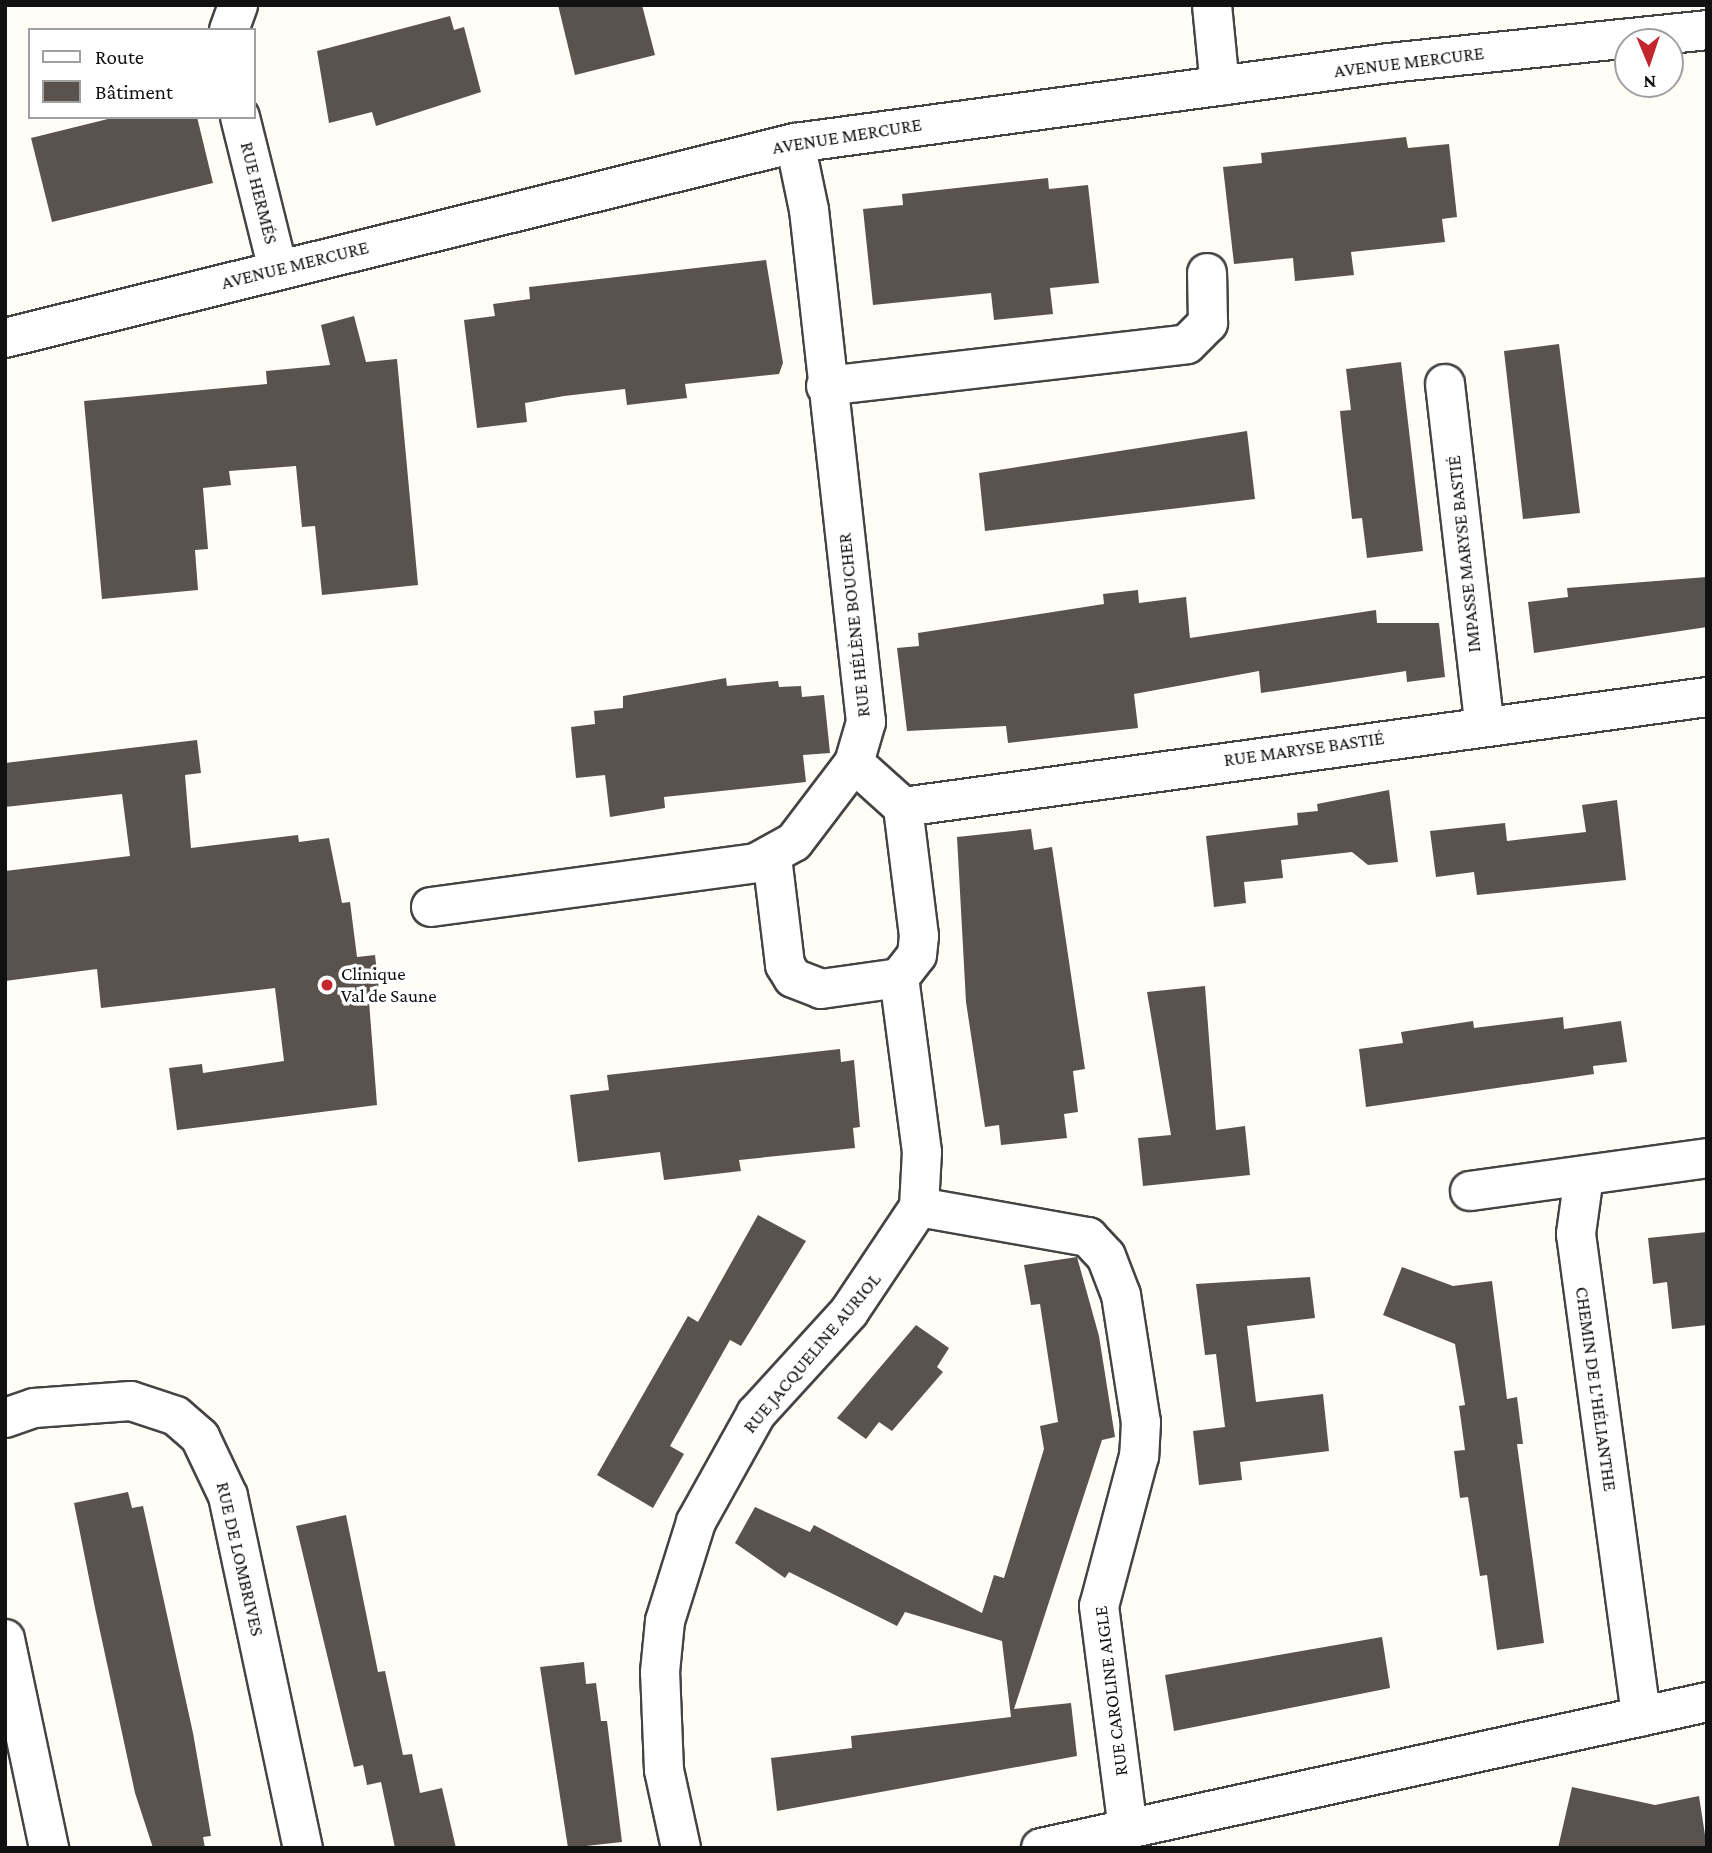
<!DOCTYPE html>
<meta charset="utf-8">
<style>
body{margin:0}
#map{position:relative;width:1712px;height:1853px;overflow:hidden;background:#fffdf5;font-family:"Crimson Pro",serif}
div>[style]{position:absolute}
.building>*{inset:0;background:#5a524d}
.roads{filter:drop-shadow(2px 0 #444) drop-shadow(-2px 0 #444) drop-shadow(0 2px #444) drop-shadow(0 -2px #444)}
.minor>*{height:38px;margin:-19px;padding:0 19px;transform-origin:19px;border-radius:19px;background:#fff}
.dots>*{width:19px;height:19px;translate:-50% -50%;box-sizing:border-box;border:4px solid #fff;border-radius:50%}
span{translate:-50% -50%;white-space:nowrap;text-align:center;line-height:1.15;-webkit-text-stroke:7px #fff;paint-order:stroke}
.street-label{font-size:19px;color:#111}
.poi-label{font-size:19px;color:#111}
.left{translate:0 -50%;text-align:left}
.frame{position:absolute;inset:0;border:7px solid #111;pointer-events:none}
.legend{position:absolute;left:28px;top:28px;width:228px;height:91px;box-sizing:border-box;background:#fff;border:2px solid #a0a0a0;margin:0;padding:9px 12px;list-style:none;font-size:21px;color:#111}
.legend li{display:flex;align-items:center;gap:14px;height:35px}
.legend b{width:35px;border:2px solid #a0a0a0}
.north{position:absolute;left:1614px;top:28px;width:70px;height:70px;box-sizing:border-box;background:#fff;border:2px solid #a0a0a0;border-radius:50%;rotate:178deg;font-size:19px;font-weight:700;line-height:28px;text-align:center;color:#111}
.north::after{content:'';display:block;margin:auto;width:24px;height:32px;background:#c4262e;clip-path:polygon(50% 0,100% 100%,50% 72%,0 100%)}
</style>
<div id="map">
<div class="building">
<i style="clip-path:polygon(558px 5px,642px 5px,655px 55px,575px 75px)"></i>
<i style="clip-path:polygon(450px 16px,454px 30px,464px 27px,481px 92px,376px 126px,372px 112px,329px 123px,317px 51px)"></i>
<i style="clip-path:polygon(116px 117px,197px 117px,213px 183px,52px 222px,31px 138px)"></i>
<i style="clip-path:polygon(1406px 137px,1408px 148px,1449px 144px,1457px 217px,1442px 219px,1445px 242px,1351px 252px,1354px 275px,1295px 281px,1293px 258px,1234px 264px,1223px 167px,1262px 163px,1261px 153px)"></i>
<i style="clip-path:polygon(1048px 178px,1049px 189px,1088px 185px,1099px 283px,1050px 288px,1053px 314px,994px 320px,991px 293px,873px 305px,863px 209px,903px 205px,902px 194px)"></i>
<i style="clip-path:polygon(766px 260px,783px 363px,779px 374px,685px 384px,687px 398px,627px 405px,625px 389px,564px 396px,525px 403px,527px 422px,477px 428px,464px 320px,495px 316px,493px 304px,530px 299px,529px 287px)"></i>
<i style="clip-path:polygon(354px 316px,366px 362px,397px 359px,418px 585px,322px 595px,315px 526px,302px 527px,296px 466px,229px 471px,231px 485px,203px 488px,208px 549px,195px 550px,198px 590px,102px 599px,84px 401px,267px 384px,266px 371px,330px 365px,321px 325px)"></i>
<i style="clip-path:polygon(1559px 344px,1580px 513px,1523px 519px,1504px 351px)"></i>
<i style="clip-path:polygon(1401px 362px,1423px 551px,1367px 558px,1362px 518px,1352px 519px,1342px 431px,1340px 411px,1351px 410px,1346px 369px)"></i>
<i style="clip-path:polygon(1247px 431px,1255px 499px,985px 531px,979px 473px)"></i>
<i style="clip-path:polygon(1707px 577px,1707px 627px,1534px 653px,1528px 602px,1568px 597px,1567px 588px)"></i>
<i style="clip-path:polygon(1138px 590px,1139px 603px,1186px 597px,1190px 638px,1376px 610px,1377px 623px,1439px 623px,1445px 677px,1407px 682px,1406px 671px,1261px 693px,1259px 671px,1134px 694px,1138px 728px,1008px 743px,1006px 726px,907px 731px,897px 648px,919px 646px,918px 633px,1104px 604px,1103px 594px)"></i>
<i style="clip-path:polygon(726px 678px,727px 686px,778px 681px,779px 687px,801px 686px,802px 697px,824px 695px,830px 753px,803px 755px,806px 782px,664px 797px,665px 808px,610px 817px,605px 775px,576px 778px,571px 727px,595px 724px,594px 711px,623px 708px,623px 696px)"></i>
<i style="clip-path:polygon(197px 740px,201px 773px,185px 775px,191px 848px,298px 835px,299px 842px,329px 838px,342px 903px,350px 902px,357px 957px,375px 955px,380px 999px,369px 1001px,377px 1105px,177px 1130px,169px 1068px,202px 1064px,203px 1073px,284px 1061px,275px 988px,101px 1008px,97px 969px,5px 981px,5px 871px,130px 856px,122px 794px,5px 807px,5px 763px)"></i>
<i style="clip-path:polygon(1389px 790px,1398px 862px,1368px 865px,1352px 852px,1281px 860px,1283px 878px,1244px 882px,1246px 903px,1214px 907px,1206px 836px,1298px 825px,1297px 813px,1318px 811px,1317px 804px)"></i>
<i style="clip-path:polygon(1617px 800px,1626px 880px,1477px 895px,1474px 872px,1436px 877px,1430px 831px,1505px 823px,1507px 841px,1586px 832px,1582px 805px)"></i>
<i style="clip-path:polygon(1031px 829px,1034px 850px,1052px 847px,1085px 1069px,1073px 1071px,1078px 1112px,1064px 1114px,1067px 1138px,1001px 1145px,999px 1125px,985px 1127px,966px 1002px,957px 837px)"></i>
<i style="clip-path:polygon(1205px 986px,1216px 1130px,1245px 1126px,1250px 1175px,1143px 1186px,1138px 1138px,1171px 1135px,1147px 992px)"></i>
<i style="clip-path:polygon(1563px 1017px,1564px 1029px,1621px 1021px,1627px 1062px,1593px 1066px,1594px 1074px,1366px 1107px,1359px 1049px,1403px 1043px,1401px 1032px,1473px 1021px,1474px 1028px)"></i>
<i style="clip-path:polygon(840px 1049px,841px 1062px,854px 1060px,860px 1127px,853px 1128px,855px 1148px,739px 1160px,741px 1171px,664px 1180px,660px 1152px,578px 1162px,570px 1095px,609px 1090px,607px 1075px)"></i>
<i style="clip-path:polygon(758px 1215px,806px 1241px,741px 1346px,730px 1340px,670px 1446px,684px 1454px,653px 1508px,597px 1475px,688px 1316px,698px 1322px)"></i>
<i style="clip-path:polygon(1707px 1232px,1707px 1325px,1672px 1329px,1667px 1282px,1653px 1284px,1648px 1238px)"></i>
<i style="clip-path:polygon(1077px 1257px,1099px 1336px,1115px 1437px,1102px 1440px,1014px 1709px,1071px 1703px,1077px 1756px,777px 1811px,771px 1758px,852px 1748px,851px 1736px,1011px 1717px,1002px 1641px,905px 1612px,897px 1626px,789px 1572px,785px 1578px,735px 1543px,755px 1507px,810px 1532px,814px 1525px,982px 1613px,994px 1575px,1004px 1578px,1044px 1449px,1040px 1426px,1058px 1422px,1040px 1304px,1031px 1305px,1024px 1265px)"></i>
<i style="clip-path:polygon(1402px 1267px,1453px 1286px,1492px 1281px,1507px 1399px,1517px 1397px,1523px 1444px,1517px 1444px,1544px 1643px,1497px 1650px,1487px 1575px,1480px 1576px,1468px 1497px,1460px 1498px,1457px 1474px,1454px 1451px,1465px 1450px,1459px 1406px,1465px 1405px,1455px 1344px,1383px 1315px)"></i>
<i style="clip-path:polygon(1310px 1277px,1315px 1318px,1247px 1326px,1256px 1402px,1323px 1394px,1329px 1451px,1240px 1462px,1242px 1480px,1199px 1485px,1193px 1431px,1225px 1427px,1216px 1354px,1205px 1355px,1196px 1284px)"></i>
<i style="clip-path:polygon(916px 1325px,949px 1348px,937px 1367px,943px 1372px,892px 1431px,879px 1422px,866px 1439px,837px 1418px)"></i>
<i style="clip-path:polygon(128px 1492px,132px 1508px,143px 1506px,193px 1733px,211px 1836px,203px 1837px,205px 1848px,153px 1848px,135px 1793px,95px 1608px,74px 1503px)"></i>
<i style="clip-path:polygon(346px 1515px,378px 1672px,385px 1671px,403px 1755px,412px 1754px,420px 1793px,442px 1788px,456px 1848px,395px 1848px,381px 1782px,367px 1785px,363px 1765px,354px 1767px,296px 1526px)"></i>
<i style="clip-path:polygon(1382px 1637px,1390px 1688px,1174px 1731px,1165px 1675px)"></i>
<i style="clip-path:polygon(584px 1662px,586px 1684px,596px 1683px,601px 1721px,607px 1721px,622px 1842px,568px 1848px,540px 1667px)"></i>
<i style="clip-path:polygon(1572px 1787px,1655px 1805px,1699px 1796px,1707px 1848px,1558px 1848px)"></i>
</div>
<div class="roads">
<div class="minor">
<i style="left:1212px;top:5px;width:81px;rotate:84.4deg"></i>
<i style="left:229px;top:30px;width:27px;rotate:-70deg"></i>
<i style="left:240px;top:117px;width:157px;rotate:76deg"></i>
<i style="left:5px;top:338px;width:814px;rotate:-13.87deg"></i>
<i style="left:795px;top:143px;width:599px;rotate:-7.67deg"></i>
<i style="left:1389px;top:63px;width:320px;rotate:-5.9deg"></i>
<i style="left:1445px;top:384px;width:341px;rotate:83.4deg"></i>
<i style="left:826px;top:386px;width:363px;rotate:-6.6deg"></i>
<i style="left:1187px;top:344px;width:30px;rotate:-45deg"></i>
<i style="left:1208px;top:323px;width:50px;rotate:-91.1deg"></i>
<i style="left:903px;top:807px;width:811px;rotate:-7.79deg"></i>
<i style="left:772px;top:857px;width:109px;rotate:83.1deg"></i>
<i style="left:785px;top:965px;width:15px;rotate:58deg"></i>
<i style="left:793px;top:978px;width:30px;rotate:21deg"></i>
<i style="left:821px;top:989px;width:79px;rotate:-8deg"></i>
<i style="left:899px;top:978px;width:29px;rotate:-52deg"></i>
<i style="left:917px;top:955px;width:19px;rotate:-84deg"></i>
<i style="left:919px;top:936px;width:130px;rotate:-97.1deg"></i>
<i style="left:903px;top:807px;width:66px;rotate:-138.1deg"></i>
<i style="left:431px;top:907px;width:328px;rotate:-7.7deg"></i>
<i style="left:756px;top:863px;width:43px;rotate:-28.9deg"></i>
<i style="left:794px;top:842px;width:99px;rotate:-52.8deg"></i>
<i style="left:854px;top:763px;width:43px;rotate:-73.7deg"></i>
<i style="left:866px;top:722px;width:515px;rotate:-96.35deg"></i>
<i style="left:809px;top:210px;width:68px;rotate:-101.8deg"></i>
<i style="left:1584px;top:1176px;width:59px;rotate:97.9deg"></i>
<i style="left:1576px;top:1234px;width:487px;rotate:82.3deg"></i>
<i style="left:1470px;top:1191px;width:239px;rotate:-7.9deg"></i>
<i style="left:919px;top:1207px;width:172px;rotate:10.1deg"></i>
<i style="left:1088px;top:1237px;width:26px;rotate:47deg"></i>
<i style="left:1106px;top:1256px;width:42px;rotate:69deg"></i>
<i style="left:1121px;top:1295px;width:129px;rotate:81.1deg"></i>
<i style="left:1141px;top:1422px;width:34px;rotate:93deg"></i>
<i style="left:1139px;top:1456px;width:155px;rotate:104.9deg"></i>
<i style="left:1099px;top:1606px;width:225px;rotate:82.6deg"></i>
<i style="left:5px;top:1418px;width:31px;rotate:-19deg"></i>
<i style="left:34px;top:1408px;width:97px;rotate:-4.1deg"></i>
<i style="left:131px;top:1401px;width:47px;rotate:18.4deg"></i>
<i style="left:176px;top:1416px;width:32px;rotate:41deg"></i>
<i style="left:200px;top:1437px;width:65px;rotate:64.6deg"></i>
<i style="left:228px;top:1496px;width:360px;rotate:78deg"></i>
<i style="left:5px;top:1639px;width:214px;rotate:78.1deg"></i>
<i style="left:681px;top:1848px;width:80px;rotate:-102.3deg"></i>
<i style="left:664px;top:1770px;width:98px;rotate:-92.3deg"></i>
<i style="left:660px;top:1672px;width:51px;rotate:-84.4deg"></i>
<i style="left:665px;top:1621px;width:104px;rotate:-72.6deg"></i>
<i style="left:696px;top:1522px;width:124px;rotate:-60.9deg"></i>
<i style="left:756px;top:1414px;width:138px;rotate:-47.6deg"></i>
<i style="left:849px;top:1312px;width:126px;rotate:-56.3deg"></i>
<i style="left:919px;top:1207px;width:55px;rotate:-86.9deg"></i>
<i style="left:922px;top:1152px;width:176px;rotate:-97.5deg"></i>
<i style="left:1041px;top:1848px;width:682px;rotate:-12.36deg"></i>
</div>
</div>
<div class="dots">
<i style="left:327px;top:985px;background:#c4262e"></i>
</div>
<div class="street-label">
<span style="left:1409px;top:62px;rotate:-7deg">AVENUE MERCURE</span>
<span style="left:847px;top:136px;rotate:-9deg">AVENUE MERCURE</span>
<span style="left:259px;top:193px;rotate:76deg">RUE HERMÉS</span>
<span style="left:295px;top:265px;rotate:-14deg">AVENUE MERCURE</span>
<span style="left:1464px;top:554px;rotate:-96deg">IMPASSE MARYSE BASTIÉ</span>
<span style="left:854px;top:625px;rotate:-96deg">RUE HÉLÈNE BOUCHER</span>
<span style="left:1304px;top:749px;rotate:-8deg">RUE MARYSE BASTIÉ</span>
<span style="left:812px;top:1353px;rotate:-50deg">RUE JACQUELINE AURIOL</span>
<span style="left:1596px;top:1389px;rotate:82deg">CHEMIN DE L'HÉLIANTHE</span>
<span style="left:240px;top:1559px;rotate:77deg">RUE DE LOMBRIVES</span>
<span style="left:1111px;top:1691px;rotate:-97deg">RUE CAROLINE AIGLE</span>
</div>
<div class="poi-label">
<span class="left" style="left:341px;top:985px">Clinique<br>Val de Saune</span>
</div>
<div class="frame"></div>
<ul class="legend">
<li><b style="height:9px;background:#fff"></b>Route</li>
<li><b style="height:19px;background:#5a524d"></b>Bâtiment</li>
</ul>
<div class="north">N</div>
</div>
